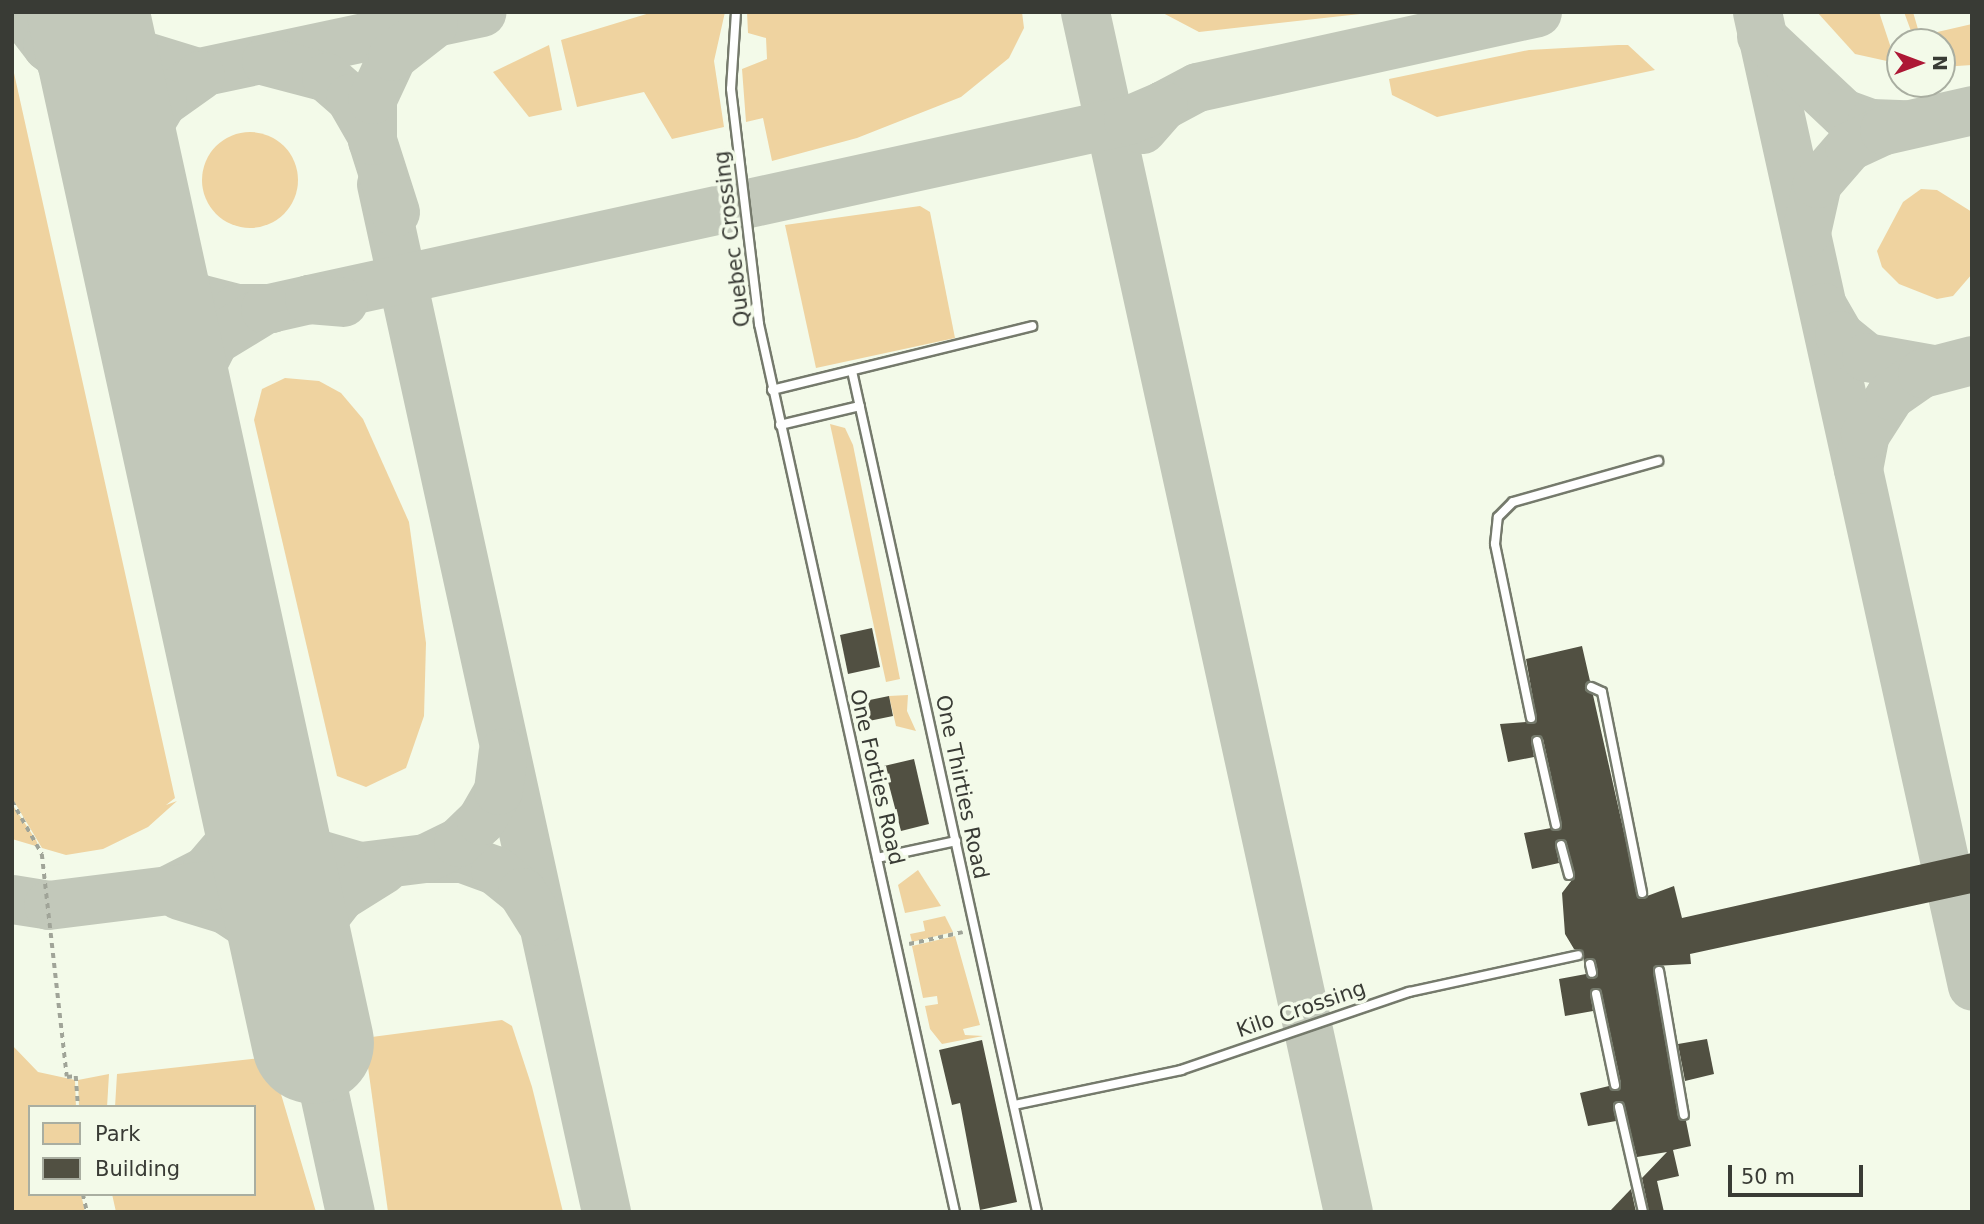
<!DOCTYPE html>
<style>
body{margin:0}
#map{position:relative;width:1984px;height:1224px;overflow:hidden;background:#f3fae9;font-family:"DejaVu Sans",sans-serif}
div>[style]{position:absolute}
.green>*{inset:0;background:#efd3a0}
.round{border-radius:50%}
.taxiway>*{height:49px;margin:-24.5px;padding:0 24.5px;transform-origin:24.5px;border-radius:24.5px;background:#c2c8ba}
.runway>*{height:122px;margin:-61px;padding:0 61px;transform-origin:61px;border-radius:61px;background:#c2c8ba}
.building>*{inset:0;background:#515042}
.path>*{height:3.5px;margin-top:-1.75px;transform-origin:0;background:repeating-linear-gradient(90deg,#a0a498 0 5px,transparent 0 10px)}
.roads{filter:drop-shadow(2px 0 #757a6c) drop-shadow(-2px 0 #757a6c) drop-shadow(0 2px #757a6c) drop-shadow(0 -2px #757a6c)}
.lane>*{height:8px;margin:-4px;padding:0 4px;transform-origin:4px;border-radius:4px;background:#fff}
span{translate:-50% -50%;white-space:nowrap;text-align:center;line-height:1.15;-webkit-text-stroke:7px #f3fae9;paint-order:stroke}
.street-label{font-size:21px;color:#393b35}
.frame{position:absolute;inset:0;border:14px solid #393b35;pointer-events:none}
.legend{position:absolute;left:28px;top:1105px;width:228px;height:91px;box-sizing:border-box;background:#f3fae9;border:2px solid #a9aea1;margin:0;padding:9px 12px;list-style:none;font-size:21px;color:#393b35}
.legend li{display:flex;align-items:center;gap:14px;height:35px}
.legend b{width:35px;border:2px solid #a9aea1}
.north{position:absolute;left:1886px;top:28px;width:70px;height:70px;box-sizing:border-box;background:#f3fae9;border:2px solid #a9aea1;border-radius:50%;rotate:90deg;font-size:19px;font-weight:700;line-height:28px;text-align:center;color:#393b35}
.north::after{content:'';display:block;margin:auto;width:24px;height:32px;background:#ad1835;clip-path:polygon(50% 0,100% 100%,50% 72%,0 100%)}
.scale{position:absolute;left:1728px;top:1165px;width:135px;height:32px;box-sizing:border-box;border:4px solid #393b35;border-top:0;padding-left:9px;font-size:21px;line-height:24px;white-space:nowrap;color:#393b35;-webkit-text-stroke:5px #f3fae9;paint-order:stroke}
</style>
<div id="map">
<div class="green">
<i style="clip-path:polygon(653px 12px,725px 12px,714px 61px,724px 127px,672px 139px,644px 92px,577px 107px,561px 40px)"></i>
<i style="clip-path:polygon(747px 12px,1022px 12px,1024px 28px,1009px 58px,961px 97px,857px 138px,772px 161px,763px 118px,746px 122px,742px 69px,767px 59px,766px 38px,748px 33px)"></i>
<i style="clip-path:polygon(1161px 12px,1270px 14px,1378px 12px,1199px 32px)"></i>
<i style="clip-path:polygon(1817px 12px,1879px 12px,1896px 63px,1855px 54px)"></i>
<i style="clip-path:polygon(1904px 12px,1913px 12px,1920px 36px,1972px 24px,1972px 65px,1942px 67px,1942px 42px,1915px 42px)"></i>
<i style="clip-path:polygon(549px 45px,562px 110px,529px 117px,493px 72px)"></i>
<i style="clip-path:polygon(1618px 45px,1628px 45px,1655px 70px,1437px 117px,1392px 95px,1389px 79px,1529px 50px)"></i>
<i style="clip-path:polygon(12px 64px,175px 798px,166px 805px,177px 801px,148px 827px,103px 849px,66px 855px,42px 848px,12px 798px)"></i>
<i class="round" style="left:202px;top:132px;width:96px;height:96px"></i>
<i style="clip-path:polygon(1937px 190px,1972px 212px,1972px 274px,1953px 296px,1937px 299px,1899px 284px,1882px 267px,1877px 251px,1903px 202px,1921px 189px)"></i>
<i style="clip-path:polygon(920px 206px,930px 212px,955px 338px,816px 368px,785px 225px)"></i>
<i style="clip-path:polygon(285px 378px,319px 381px,341px 393px,363px 419px,409px 522px,426px 643px,424px 716px,406px 768px,366px 787px,337px 776px,254px 420px,262px 389px)"></i>
<i style="clip-path:polygon(830px 424px,845px 428px,853px 445px,900px 679px,886px 682px)"></i>
<i style="clip-path:polygon(908px 695px,907px 711px,916px 731px,896px 726px,889px 696px)"></i>
<i style="clip-path:polygon(12px 804px,36px 840px,39px 847px,12px 839px)"></i>
<i style="clip-path:polygon(918px 870px,941px 906px,905px 913px,898px 885px)"></i>
<i style="clip-path:polygon(945px 916px,953px 932px,912px 942px,910px 934px,925px 931px,923px 921px)"></i>
<i style="clip-path:polygon(955px 936px,980px 1025px,963px 1029px,965px 1035px,983px 1036px,942px 1044px,930px 1029px,925px 1006px,938px 1004px,937px 996px,923px 998px,912px 946px)"></i>
<i style="clip-path:polygon(502px 1020px,512px 1026px,532px 1087px,563px 1212px,388px 1212px,364px 1038px)"></i>
<i style="clip-path:polygon(12px 1045px,38px 1072px,75px 1080px,76px 1107px,30px 1107px,30px 1194px,81px 1194px,85px 1212px,12px 1212px)"></i>
<i style="clip-path:polygon(270px 1057px,316px 1212px,116px 1212px,112px 1194px,254px 1194px,254px 1107px,115px 1107px,117px 1074px)"></i>
<i style="clip-path:polygon(109px 1074px,107px 1107px,79px 1107px,78px 1080px)"></i>
</div>
<div class="taxiway">
<i style="left:21px;top:12px;width:43px;rotate:52.6deg"></i>
<i style="left:47px;top:46px;width:42px;rotate:38.2deg"></i>
<i style="left:80px;top:72px;width:64px;rotate:10.8deg"></i>
<i style="left:143px;top:84px;width:346px;rotate:-12deg"></i>
<i style="left:94px;top:12px;width:55px;rotate:46.5deg"></i>
<i style="left:132px;top:52px;width:62px;rotate:17deg"></i>
<i style="left:1085px;top:12px;width:1228px;rotate:77.64deg"></i>
<i style="left:1757px;top:12px;width:997px;rotate:77.55deg"></i>
<i style="left:1761px;top:36px;width:112px;rotate:43.2deg"></i>
<i style="left:1843px;top:113px;width:30px;rotate:20deg"></i>
<i style="left:1871px;top:123px;width:34px;rotate:2deg"></i>
<i style="left:266px;top:61px;width:62px;rotate:14.9deg"></i>
<i style="left:326px;top:77px;width:32px;rotate:41deg"></i>
<i style="left:350px;top:98px;width:38px;rotate:60deg"></i>
<i style="left:61px;top:63px;width:83px;rotate:52.9deg"></i>
<i style="left:111px;top:129px;width:59px;rotate:73.4deg"></i>
<i style="left:200px;top:75px;width:47px;rotate:144.6deg"></i>
<i style="left:162px;top:102px;width:52px;rotate:121deg"></i>
<i style="left:135px;top:147px;width:40px;rotate:100deg"></i>
<i style="left:128px;top:186px;width:59px;rotate:75.3deg"></i>
<i style="left:143px;top:243px;width:43px;rotate:54.5deg"></i>
<i style="left:168px;top:278px;width:36px;rotate:34deg"></i>
<i style="left:198px;top:298px;width:40px;rotate:14.4deg"></i>
<i style="left:237px;top:308px;width:34px"></i>
<i style="left:1142px;top:129px;width:32px;rotate:-49deg"></i>
<i style="left:1163px;top:105px;width:38px;rotate:-28deg"></i>
<i style="left:1197px;top:87px;width:348px;rotate:-12.4deg"></i>
<i style="left:381px;top:184px;width:1052px;rotate:77.65deg"></i>
<i style="left:395px;top:212px;width:76px;rotate:-107.7deg"></i>
<i style="left:372px;top:140px;width:41px;rotate:-90deg"></i>
<i style="left:372px;top:99px;width:47px;rotate:-65.1deg"></i>
<i style="left:392px;top:56px;width:52px;rotate:-38deg"></i>
<i style="left:1806px;top:232px;width:50px;rotate:-77.3deg"></i>
<i style="left:1817px;top:183px;width:49px;rotate:-49.1deg"></i>
<i style="left:1849px;top:146px;width:38px;rotate:-25deg"></i>
<i style="left:1884px;top:130px;width:90px;rotate:-12.8deg"></i>
<i style="left:309px;top:299px;width:838px;rotate:-12.33deg"></i>
<i style="left:1128px;top:120px;width:38px;rotate:-23deg"></i>
<i style="left:1823px;top:307px;width:32px;rotate:60deg"></i>
<i style="left:1839px;top:335px;width:35px;rotate:39deg"></i>
<i style="left:1866px;top:357px;width:67px;rotate:10.3deg"></i>
<i style="left:187px;top:456px;width:57px;rotate:-93deg"></i>
<i style="left:184px;top:399px;width:66px;rotate:-63deg"></i>
<i style="left:214px;top:340px;width:60px;rotate:-31.3deg"></i>
<i style="left:265px;top:309px;width:45px;rotate:-12.8deg"></i>
<i style="left:309px;top:299px;width:34px;rotate:5deg"></i>
<i style="left:1858px;top:469px;width:36px;rotate:-79deg"></i>
<i style="left:1865px;top:434px;width:46px;rotate:-57.3deg"></i>
<i style="left:1890px;top:395px;width:39px;rotate:-35deg"></i>
<i style="left:1922px;top:373px;width:52px;rotate:-14.6deg"></i>
<i style="left:250px;top:749px;width:46px;rotate:76.3deg"></i>
<i style="left:261px;top:794px;width:40px;rotate:58deg"></i>
<i style="left:282px;top:828px;width:41px;rotate:37.1deg"></i>
<i style="left:315px;top:853px;width:46px;rotate:16.5deg"></i>
<i style="left:425px;top:858px;width:37px"></i>
<i style="left:462px;top:858px;width:35px;rotate:20deg"></i>
<i style="left:495px;top:870px;width:35px;rotate:39deg"></i>
<i style="left:522px;top:892px;width:34px;rotate:58deg"></i>
<i style="left:171px;top:888px;width:39px;rotate:-27deg"></i>
<i style="left:206px;top:870px;width:45px;rotate:-49.5deg"></i>
<i style="left:235px;top:836px;width:37px;rotate:-68deg"></i>
<i style="left:249px;top:802px;width:40px;rotate:-87.1deg"></i>
<i style="left:179px;top:895px;width:48px;rotate:16.9deg"></i>
<i style="left:225px;top:909px;width:42px;rotate:33.3deg"></i>
<i style="left:260px;top:932px;width:40px;rotate:50deg"></i>
<i style="left:286px;top:963px;width:52px;rotate:66.4deg"></i>
<i style="left:12px;top:899px;width:36px;rotate:9deg"></i>
<i style="left:48px;top:905px;width:380px;rotate:-7.1deg"></i>
<i style="left:425px;top:858px;width:37px;rotate:-26deg"></i>
<i style="left:458px;top:842px;width:32px;rotate:-44deg"></i>
<i style="left:481px;top:820px;width:34px;rotate:-60deg"></i>
<i style="left:498px;top:790px;width:38px;rotate:-83deg"></i>
<i style="left:306px;top:1003px;width:41px;rotate:-92.8deg"></i>
<i style="left:304px;top:962px;width:37px;rotate:-71deg"></i>
<i style="left:316px;top:927px;width:39px;rotate:-52deg"></i>
<i style="left:340px;top:896px;width:51px;rotate:-32.1deg"></i>
<i style="left:313px;top:1043px;width:173px;rotate:77.7deg"></i>
</div>
<div class="runway">
<i style="left:88px;top:12px;width:1055px;rotate:77.69deg"></i>
</div>
<div class="building">
<i style="clip-path:polygon(872px 628px,880px 667px,848px 674px,840px 635px)"></i>
<i style="clip-path:polygon(1582px 646px,1590px 681px,1585px 688px,1593px 695px,1639px 899px,1674px 886px,1682px 918px,1972px 853px,1972px 893px,1690px 954px,1691px 964px,1654px 966px,1678px 1116px,1686px 1121px,1691px 1146px,1673px 1150px,1679px 1176px,1657px 1181px,1664px 1212px,1649px 1212px,1642px 1178px,1667px 1152px,1637px 1157px,1622px 1101px,1613px 1106px,1616px 1121px,1588px 1126px,1580px 1093px,1609px 1086px,1617px 1091px,1621px 1084px,1601px 990px,1590px 991px,1593px 1011px,1565px 1016px,1559px 979px,1586px 974px,1593px 979px,1598px 972px,1595px 960px,1584px 963px,1583px 951px,1574px 949px,1565px 934px,1562px 893px,1575px 876px,1566px 841px,1555px 843px,1559px 863px,1532px 869px,1524px 833px,1562px 826px,1543px 739px,1531px 738px,1534px 757px,1508px 762px,1500px 724px,1537px 721px,1526px 659px)"></i>
<i style="clip-path:polygon(889px 696px,893px 716px,864px 722px,860px 702px)"></i>
<i style="clip-path:polygon(914px 759px,929px 824px,901px 831px,884px 766px)"></i>
<i style="clip-path:polygon(1707px 1039px,1714px 1074px,1685px 1081px,1678px 1044px)"></i>
<i style="clip-path:polygon(982px 1040px,1017px 1202px,980px 1210px,960px 1103px,952px 1105px,939px 1050px)"></i>
<i style="clip-path:polygon(1631px 1189px,1636px 1212px,1609px 1212px)"></i>
</div>
<div class="path">
<i style="left:12px;top:801px;width:61px;rotate:60.5deg"></i>
<i style="left:42px;top:854px;width:224px;rotate:83.6deg"></i>
<i style="left:67px;top:1077px;width:9px;rotate:-6deg"></i>
<i style="left:76px;top:1076px;width:31px;rotate:86deg"></i>
<i style="left:909px;top:944px;width:55px;rotate:-12.5deg"></i>
<i style="left:83px;top:1194px;width:18px;rotate:77deg"></i>
</div>
<div class="roads">
<div class="lane">
<i style="left:736px;top:12px;width:77px;rotate:93.7deg"></i>
<i style="left:731px;top:89px;width:237px;rotate:83.2deg"></i>
<i style="left:759px;top:324px;width:909px;rotate:77.55deg"></i>
<i style="left:852px;top:371px;width:861px;rotate:77.59deg"></i>
<i style="left:772px;top:390px;width:268px;rotate:-13.8deg"></i>
<i style="left:780px;top:425px;width:82px;rotate:-13.4deg"></i>
<i style="left:1591px;top:687px;width:12px;rotate:24deg"></i>
<i style="left:1602px;top:692px;width:205px;rotate:78.7deg"></i>
<i style="left:1531px;top:718px;width:178px;rotate:-101.7deg"></i>
<i style="left:1495px;top:544px;width:27px;rotate:-84deg"></i>
<i style="left:1498px;top:517px;width:21px;rotate:-45deg"></i>
<i style="left:1513px;top:502px;width:151px;rotate:-15.8deg"></i>
<i style="left:1537px;top:741px;width:86px;rotate:77.3deg"></i>
<i style="left:1561px;top:845px;width:31px;rotate:75deg"></i>
<i style="left:877px;top:858px;width:81px;rotate:-12.1deg"></i>
<i style="left:1590px;top:964px;width:9px;rotate:77deg"></i>
<i style="left:1659px;top:971px;width:146px;rotate:80.2deg"></i>
<i style="left:1596px;top:994px;width:93px;rotate:78.2deg"></i>
<i style="left:1014px;top:1105px;width:171px;rotate:-11.8deg"></i>
<i style="left:1181px;top:1070px;width:241px;rotate:-18.9deg"></i>
<i style="left:1409px;top:992px;width:173px;rotate:-12.3deg"></i>
<i style="left:1619px;top:1107px;width:108px;rotate:77.1deg"></i>
</div>
</div>
<div class="street-label">
<span style="left:732px;top:239px;rotate:-97deg">Quebec Crossing</span>
<span style="left:877px;top:777px;rotate:77deg">One Forties Road</span>
<span style="left:962px;top:787px;rotate:78deg">One Thirties Road</span>
<span style="left:1301px;top:1009px;rotate:-19deg">Kilo Crossing</span>
</div>
<div class="frame"></div>
<ul class="legend">
<li><b style="height:19px;background:#efd3a0"></b>Park</li>
<li><b style="height:19px;background:#515042"></b>Building</li>
</ul>
<div class="north">N</div>
<div class="scale">50 m</div>
</div>
